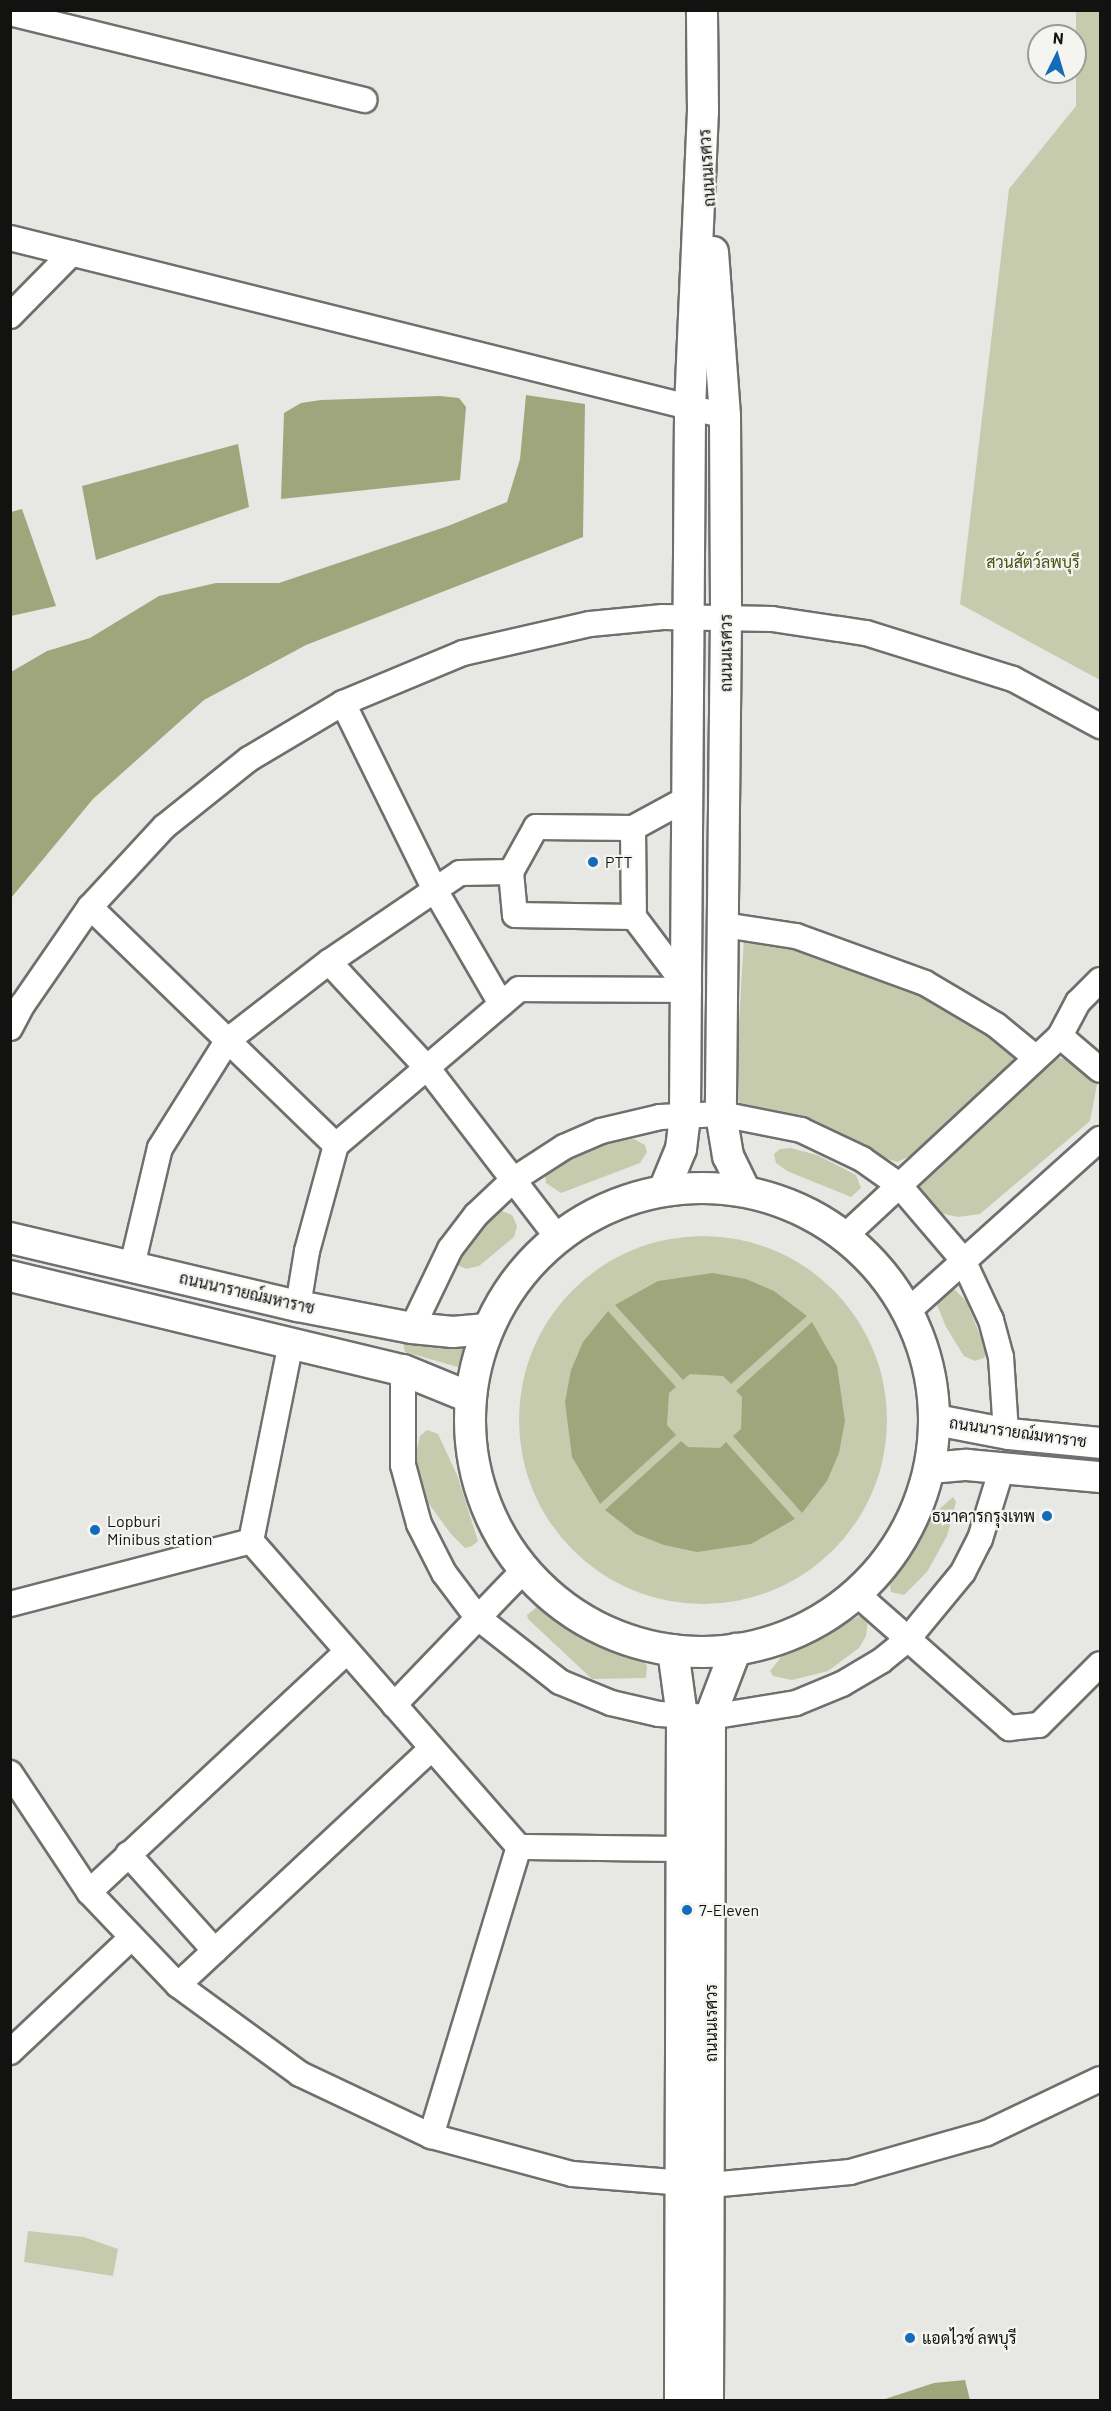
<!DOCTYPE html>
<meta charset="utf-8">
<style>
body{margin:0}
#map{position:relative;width:1111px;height:2411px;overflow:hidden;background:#e7e8e4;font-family:Barlow,Sarabun,sans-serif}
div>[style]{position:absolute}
.green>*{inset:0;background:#c7cbae}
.round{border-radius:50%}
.water>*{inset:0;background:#a0a67c}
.roads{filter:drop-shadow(2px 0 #6f706d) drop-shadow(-2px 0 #6f706d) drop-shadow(0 2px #6f706d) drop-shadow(0 -2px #6f706d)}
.minor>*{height:24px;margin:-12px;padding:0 12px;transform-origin:12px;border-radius:12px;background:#fff}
.major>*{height:30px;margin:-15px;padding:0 15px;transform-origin:15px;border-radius:15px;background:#fff}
.major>.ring{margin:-15px;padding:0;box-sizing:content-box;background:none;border:30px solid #fff;border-radius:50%}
.dots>*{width:16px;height:16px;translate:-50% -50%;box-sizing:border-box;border:3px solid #f4f5f1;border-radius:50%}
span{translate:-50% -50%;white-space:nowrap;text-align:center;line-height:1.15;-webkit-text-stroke:4.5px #f4f5f1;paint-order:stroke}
.street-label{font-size:16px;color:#121211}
.park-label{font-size:16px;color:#4e540f}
.poi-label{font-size:16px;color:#121211}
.left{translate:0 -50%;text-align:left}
.right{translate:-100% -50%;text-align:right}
.frame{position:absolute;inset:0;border:12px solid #121211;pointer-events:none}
.north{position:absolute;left:1027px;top:24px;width:60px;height:60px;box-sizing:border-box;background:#f4f5f1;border:2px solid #9a9a97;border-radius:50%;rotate:5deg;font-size:16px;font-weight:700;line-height:24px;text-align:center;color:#121211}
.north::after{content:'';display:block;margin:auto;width:21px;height:27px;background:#146bb9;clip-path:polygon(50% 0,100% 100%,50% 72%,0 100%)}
</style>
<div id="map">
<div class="green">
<i style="clip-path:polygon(1076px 11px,1100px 11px,1100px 680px,960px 604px,1009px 189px,1076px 106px)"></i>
<i style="clip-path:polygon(744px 938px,796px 946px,925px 992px,990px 1030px,1021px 1059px,915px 1154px,897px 1162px,750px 1110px,740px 1105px,735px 1090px)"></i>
<i style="clip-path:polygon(1059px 1058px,1081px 1062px,1092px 1071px,1097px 1084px,1090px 1121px,980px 1214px,958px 1217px,940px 1213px,927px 1204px,919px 1188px,929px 1162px,1037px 1072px)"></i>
<i style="clip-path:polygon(634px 1139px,645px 1145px,647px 1152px,640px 1163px,561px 1193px,546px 1183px,544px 1167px,597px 1142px)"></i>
<i style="clip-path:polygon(791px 1148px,817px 1155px,856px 1175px,861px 1188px,851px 1197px,787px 1171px,776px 1163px,774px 1154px,780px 1149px)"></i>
<i style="clip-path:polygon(500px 1210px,512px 1215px,517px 1226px,514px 1237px,479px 1266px,466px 1269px,456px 1264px,453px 1252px,489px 1216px)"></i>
<i class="round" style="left:519px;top:1236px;width:368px;height:368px"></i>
<i style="clip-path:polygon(953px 1288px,966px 1301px,987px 1352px,984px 1358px,975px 1361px,964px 1356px,946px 1327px,937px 1305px,939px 1296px)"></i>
<i style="clip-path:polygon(413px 1339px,462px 1341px,467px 1358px,458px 1367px,405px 1352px,403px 1344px)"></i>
<i style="clip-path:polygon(427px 1430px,438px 1434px,457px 1475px,478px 1541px,472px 1546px,465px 1548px,451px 1534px,418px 1489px,414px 1475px,417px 1449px,420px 1436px)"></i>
<i style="clip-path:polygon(953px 1497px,956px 1502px,947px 1536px,927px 1572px,904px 1595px,891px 1592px,889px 1580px,935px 1513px)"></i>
<i style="clip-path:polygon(538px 1606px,611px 1647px,641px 1657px,647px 1666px,646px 1678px,592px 1679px,528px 1619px,527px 1615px)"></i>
<i style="clip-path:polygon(861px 1615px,868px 1620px,866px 1636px,859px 1648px,828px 1671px,792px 1680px,773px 1676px,770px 1671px,782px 1656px)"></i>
<i style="clip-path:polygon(28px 2231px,84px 2237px,118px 2249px,113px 2276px,24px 2262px)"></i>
</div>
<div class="water">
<i style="clip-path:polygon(526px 395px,585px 404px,583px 537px,306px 645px,204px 700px,93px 799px,11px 898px,11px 672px,47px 651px,90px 638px,159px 596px,216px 583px,279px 583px,448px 526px,507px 502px,520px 459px)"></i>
<i style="clip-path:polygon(440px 396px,459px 398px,466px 407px,460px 480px,281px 499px,284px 413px,301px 403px,321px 400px)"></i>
<i style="clip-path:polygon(238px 444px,249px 507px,96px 560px,82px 486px)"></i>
<i style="clip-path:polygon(22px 509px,56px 606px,11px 616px,11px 512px)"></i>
<i style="clip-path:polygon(713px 1273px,746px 1279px,774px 1291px,807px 1316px,731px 1384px,723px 1376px,690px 1374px,683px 1380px,615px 1305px,658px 1281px)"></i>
<i style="clip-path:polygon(608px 1311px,676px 1387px,669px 1393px,667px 1425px,676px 1435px,600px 1504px,572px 1457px,565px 1402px,571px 1370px,583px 1342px)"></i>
<i style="clip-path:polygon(812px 1322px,837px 1366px,845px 1421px,839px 1453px,827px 1481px,802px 1513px,733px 1436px,741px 1429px,742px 1397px,736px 1391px)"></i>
<i style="clip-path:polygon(681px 1441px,688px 1447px,720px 1448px,726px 1442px,795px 1519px,751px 1544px,697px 1552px,664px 1545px,636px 1534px,605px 1510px)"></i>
<i style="clip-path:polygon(965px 2380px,970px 2400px,882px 2400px,934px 2383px)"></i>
</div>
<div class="roads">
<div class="minor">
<i style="left:10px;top:13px;width:365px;rotate:13.8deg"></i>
<i style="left:10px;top:238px;width:737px;rotate:13.98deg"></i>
<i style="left:10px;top:316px;width:88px;rotate:-45.5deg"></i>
<i style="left:343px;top:703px;width:208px;rotate:63.8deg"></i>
<i style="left:435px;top:890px;width:132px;rotate:59.9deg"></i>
<i style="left:688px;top:798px;width:63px;rotate:151.4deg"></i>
<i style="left:633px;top:828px;width:97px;rotate:-179.4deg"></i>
<i style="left:536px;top:827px;width:51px;rotate:119.1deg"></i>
<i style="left:511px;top:872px;width:43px;rotate:84.7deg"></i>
<i style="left:515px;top:915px;width:119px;rotate:1deg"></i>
<i style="left:634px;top:917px;width:91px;rotate:53deg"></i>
<i style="left:633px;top:828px;width:89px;rotate:89.4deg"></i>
<i style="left:90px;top:907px;width:342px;rotate:44.1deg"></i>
<i style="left:724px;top:925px;width:73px;rotate:8.7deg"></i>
<i style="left:796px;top:936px;width:137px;rotate:20deg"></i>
<i style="left:925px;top:983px;width:82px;rotate:30.6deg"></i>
<i style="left:996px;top:1025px;width:50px;rotate:39.4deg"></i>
<i style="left:329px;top:962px;width:147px;rotate:47.2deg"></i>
<i style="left:429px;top:1070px;width:210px;rotate:52.5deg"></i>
<i style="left:1100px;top:980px;width:31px;rotate:135deg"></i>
<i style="left:1078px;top:1002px;width:38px;rotate:118deg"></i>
<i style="left:1060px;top:1036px;width:52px;rotate:40.4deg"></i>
<i style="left:10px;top:1028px;width:27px;rotate:-62deg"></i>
<i style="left:23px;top:1004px;width:118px;rotate:-55.4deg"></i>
<i style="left:90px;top:907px;width:109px;rotate:-47.2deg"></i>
<i style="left:164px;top:827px;width:109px;rotate:-38.7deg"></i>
<i style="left:249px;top:759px;width:109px;rotate:-30.8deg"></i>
<i style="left:343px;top:703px;width:130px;rotate:-22.6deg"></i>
<i style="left:463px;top:653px;width:130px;rotate:-12.9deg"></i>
<i style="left:590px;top:624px;width:73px;rotate:-5.5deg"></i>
<i style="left:663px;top:617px;width:109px;rotate:1.1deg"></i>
<i style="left:772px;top:619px;width:95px;rotate:8.5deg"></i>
<i style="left:866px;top:633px;width:154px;rotate:17.4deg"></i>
<i style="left:1013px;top:679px;width:99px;rotate:28.4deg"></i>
<i style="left:845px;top:1236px;width:294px;rotate:-42.9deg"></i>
<i style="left:132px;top:1266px;width:121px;rotate:-76.7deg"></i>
<i style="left:160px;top:1148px;width:126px;rotate:-57.9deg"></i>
<i style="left:227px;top:1041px;width:129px;rotate:-37.8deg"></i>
<i style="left:329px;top:962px;width:158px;rotate:-34.2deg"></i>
<i style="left:460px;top:873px;width:51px;rotate:-1.1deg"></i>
<i style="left:298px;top:1306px;width:56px;rotate:-80.7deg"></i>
<i style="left:307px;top:1251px;width:110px;rotate:-74.7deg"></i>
<i style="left:336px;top:1145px;width:240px;rotate:-40.4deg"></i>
<i style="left:519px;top:989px;width:170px;rotate:0.3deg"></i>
<i style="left:908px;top:1311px;width:258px;rotate:-41.9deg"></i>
<i style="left:412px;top:1328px;width:88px;rotate:-64.3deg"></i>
<i style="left:450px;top:1249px;width:43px;rotate:-52.6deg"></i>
<i style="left:476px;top:1215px;width:51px;rotate:-43.4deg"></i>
<i style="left:513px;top:1180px;width:61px;rotate:-32.9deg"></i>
<i style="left:564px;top:1147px;width:40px;rotate:-23.4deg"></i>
<i style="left:601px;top:1131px;width:61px;rotate:-13.3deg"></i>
<i style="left:660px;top:1117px;width:61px;rotate:-2.8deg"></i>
<i style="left:721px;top:1114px;width:82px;rotate:11.3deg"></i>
<i style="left:801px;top:1130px;width:68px;rotate:25.4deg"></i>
<i style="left:862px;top:1159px;width:45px;rotate:35.1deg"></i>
<i style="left:899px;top:1185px;width:99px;rotate:49.5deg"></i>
<i style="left:963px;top:1260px;width:66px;rotate:65deg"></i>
<i style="left:991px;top:1320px;width:38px;rotate:75deg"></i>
<i style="left:1001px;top:1357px;width:76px;rotate:86.2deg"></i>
<i style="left:403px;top:1370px;width:95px;rotate:90deg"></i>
<i style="left:403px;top:1465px;width:61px;rotate:74.8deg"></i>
<i style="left:419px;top:1524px;width:55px;rotate:63deg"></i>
<i style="left:444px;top:1573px;width:55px;rotate:53.1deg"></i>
<i style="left:477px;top:1617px;width:105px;rotate:38.1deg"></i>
<i style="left:560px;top:1682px;width:55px;rotate:22.4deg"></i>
<i style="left:611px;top:1703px;width:49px;rotate:12.9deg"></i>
<i style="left:659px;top:1714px;width:51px;rotate:3.4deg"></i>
<i style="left:710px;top:1717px;width:87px;rotate:-9.2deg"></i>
<i style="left:796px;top:1703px;width:50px;rotate:-22.4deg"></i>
<i style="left:842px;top:1684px;width:45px;rotate:-30.5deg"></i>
<i style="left:881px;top:1661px;width:35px;rotate:-39deg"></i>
<i style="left:908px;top:1639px;width:87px;rotate:-50.6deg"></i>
<i style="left:963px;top:1572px;width:37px;rotate:-63deg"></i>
<i style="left:980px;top:1539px;width:74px;rotate:-72.8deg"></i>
<i style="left:251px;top:1541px;width:407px;rotate:48.8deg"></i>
<i style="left:857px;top:1594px;width:203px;rotate:41.4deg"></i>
<i style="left:1009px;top:1728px;width:30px;rotate:-6deg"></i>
<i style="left:1039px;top:1725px;width:86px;rotate:-45deg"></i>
<i style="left:10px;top:1604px;width:249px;rotate:-14.6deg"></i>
<i style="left:251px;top:1541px;width:203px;rotate:-78.6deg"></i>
<i style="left:394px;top:1705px;width:189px;rotate:-46.1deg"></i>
<i style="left:10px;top:1773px;width:143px;rotate:56.4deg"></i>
<i style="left:89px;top:1892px;width:129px;rotate:46.3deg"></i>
<i style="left:178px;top:1985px;width:151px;rotate:36.1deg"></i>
<i style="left:300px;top:2074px;width:145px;rotate:25.3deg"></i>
<i style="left:431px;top:2136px;width:146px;rotate:15.1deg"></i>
<i style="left:572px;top:2174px;width:138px;rotate:4.6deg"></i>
<i style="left:710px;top:2185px;width:141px;rotate:-5.3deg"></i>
<i style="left:850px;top:2172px;width:142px;rotate:-15.9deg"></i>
<i style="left:987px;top:2133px;width:125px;rotate:-25.5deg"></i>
<i style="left:128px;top:1854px;width:130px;rotate:48.1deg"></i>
<i style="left:89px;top:1892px;width:352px;rotate:-43deg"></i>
<i style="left:178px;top:1985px;width:347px;rotate:-43deg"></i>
<i style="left:10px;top:2052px;width:165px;rotate:-43.3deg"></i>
<i style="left:431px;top:2136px;width:302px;rotate:-73.1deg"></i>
<i style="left:519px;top:1847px;width:164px;rotate:0.7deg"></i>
</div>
<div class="major">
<i style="left:713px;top:252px;width:164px;rotate:85.8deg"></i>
<i style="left:725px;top:416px;width:201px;rotate:89.7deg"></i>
<i style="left:726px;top:617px;width:497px;rotate:90.6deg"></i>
<i style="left:721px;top:1114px;width:43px;rotate:80.5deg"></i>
<i style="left:728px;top:1156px;width:39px;rotate:64deg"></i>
<i class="ring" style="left:470px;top:1188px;width:434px;height:434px"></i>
<i style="left:664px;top:1190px;width:44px;rotate:-67.5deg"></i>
<i style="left:681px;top:1149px;width:35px;rotate:-83deg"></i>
<i style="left:685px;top:1114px;width:706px;rotate:-89.59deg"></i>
<i style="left:690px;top:408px;width:297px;rotate:-87.5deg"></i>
<i style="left:703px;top:111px;width:101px;rotate:-90.6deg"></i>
<i style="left:10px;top:1238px;width:296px;rotate:13.3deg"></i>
<i style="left:298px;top:1306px;width:116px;rotate:10.9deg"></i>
<i style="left:412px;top:1328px;width:41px;rotate:5.6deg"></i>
<i style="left:453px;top:1332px;width:34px;rotate:-5deg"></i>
<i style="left:10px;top:1276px;width:404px;rotate:13.5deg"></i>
<i style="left:403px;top:1370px;width:71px;rotate:22.2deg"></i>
<i style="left:936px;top:1420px;width:74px;rotate:10.9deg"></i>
<i style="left:1009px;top:1434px;width:91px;rotate:5.6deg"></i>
<i style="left:930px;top:1468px;width:37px;rotate:-5deg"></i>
<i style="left:967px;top:1465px;width:134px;rotate:5.2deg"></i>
<i style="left:673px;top:1650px;width:68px;rotate:82.3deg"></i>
<i style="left:682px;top:1717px;width:683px;rotate:90.17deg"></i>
<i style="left:708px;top:2400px;width:683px;rotate:-89.83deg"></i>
<i style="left:710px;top:1717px;width:73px;rotate:-69.1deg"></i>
</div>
</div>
<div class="dots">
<i style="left:593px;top:862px;background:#146bb9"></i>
<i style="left:1047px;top:1516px;background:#146bb9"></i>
<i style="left:95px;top:1530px;background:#146bb9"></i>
<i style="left:687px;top:1910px;background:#146bb9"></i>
<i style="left:910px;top:2338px;background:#146bb9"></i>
</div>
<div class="street-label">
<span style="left:707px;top:168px;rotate:-94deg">ถนนนเรศวร</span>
<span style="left:726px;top:653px;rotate:-90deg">ถนนนเรศวร</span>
<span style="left:247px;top:1293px;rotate:13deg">ถนนนารายณ์มหาราช</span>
<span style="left:1018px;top:1432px;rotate:8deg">ถนนนารายณ์มหาราช</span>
<span style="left:711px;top:2023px;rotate:-90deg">ถนนนเรศวร</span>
</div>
<div class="park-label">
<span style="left:1033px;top:562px">สวนสัตว์ลพบุรี</span>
</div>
<div class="poi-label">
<span class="left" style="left:605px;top:862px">PTT</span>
<span class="right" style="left:1035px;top:1516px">ธนาคารกรุงเทพ</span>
<span class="left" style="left:107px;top:1530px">Lopburi<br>Minibus station</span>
<span class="left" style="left:699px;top:1910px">7-Eleven</span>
<span class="left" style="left:922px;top:2338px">แอดไวซ์ ลพบุรี</span>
</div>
<div class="frame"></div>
<div class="north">N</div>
</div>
